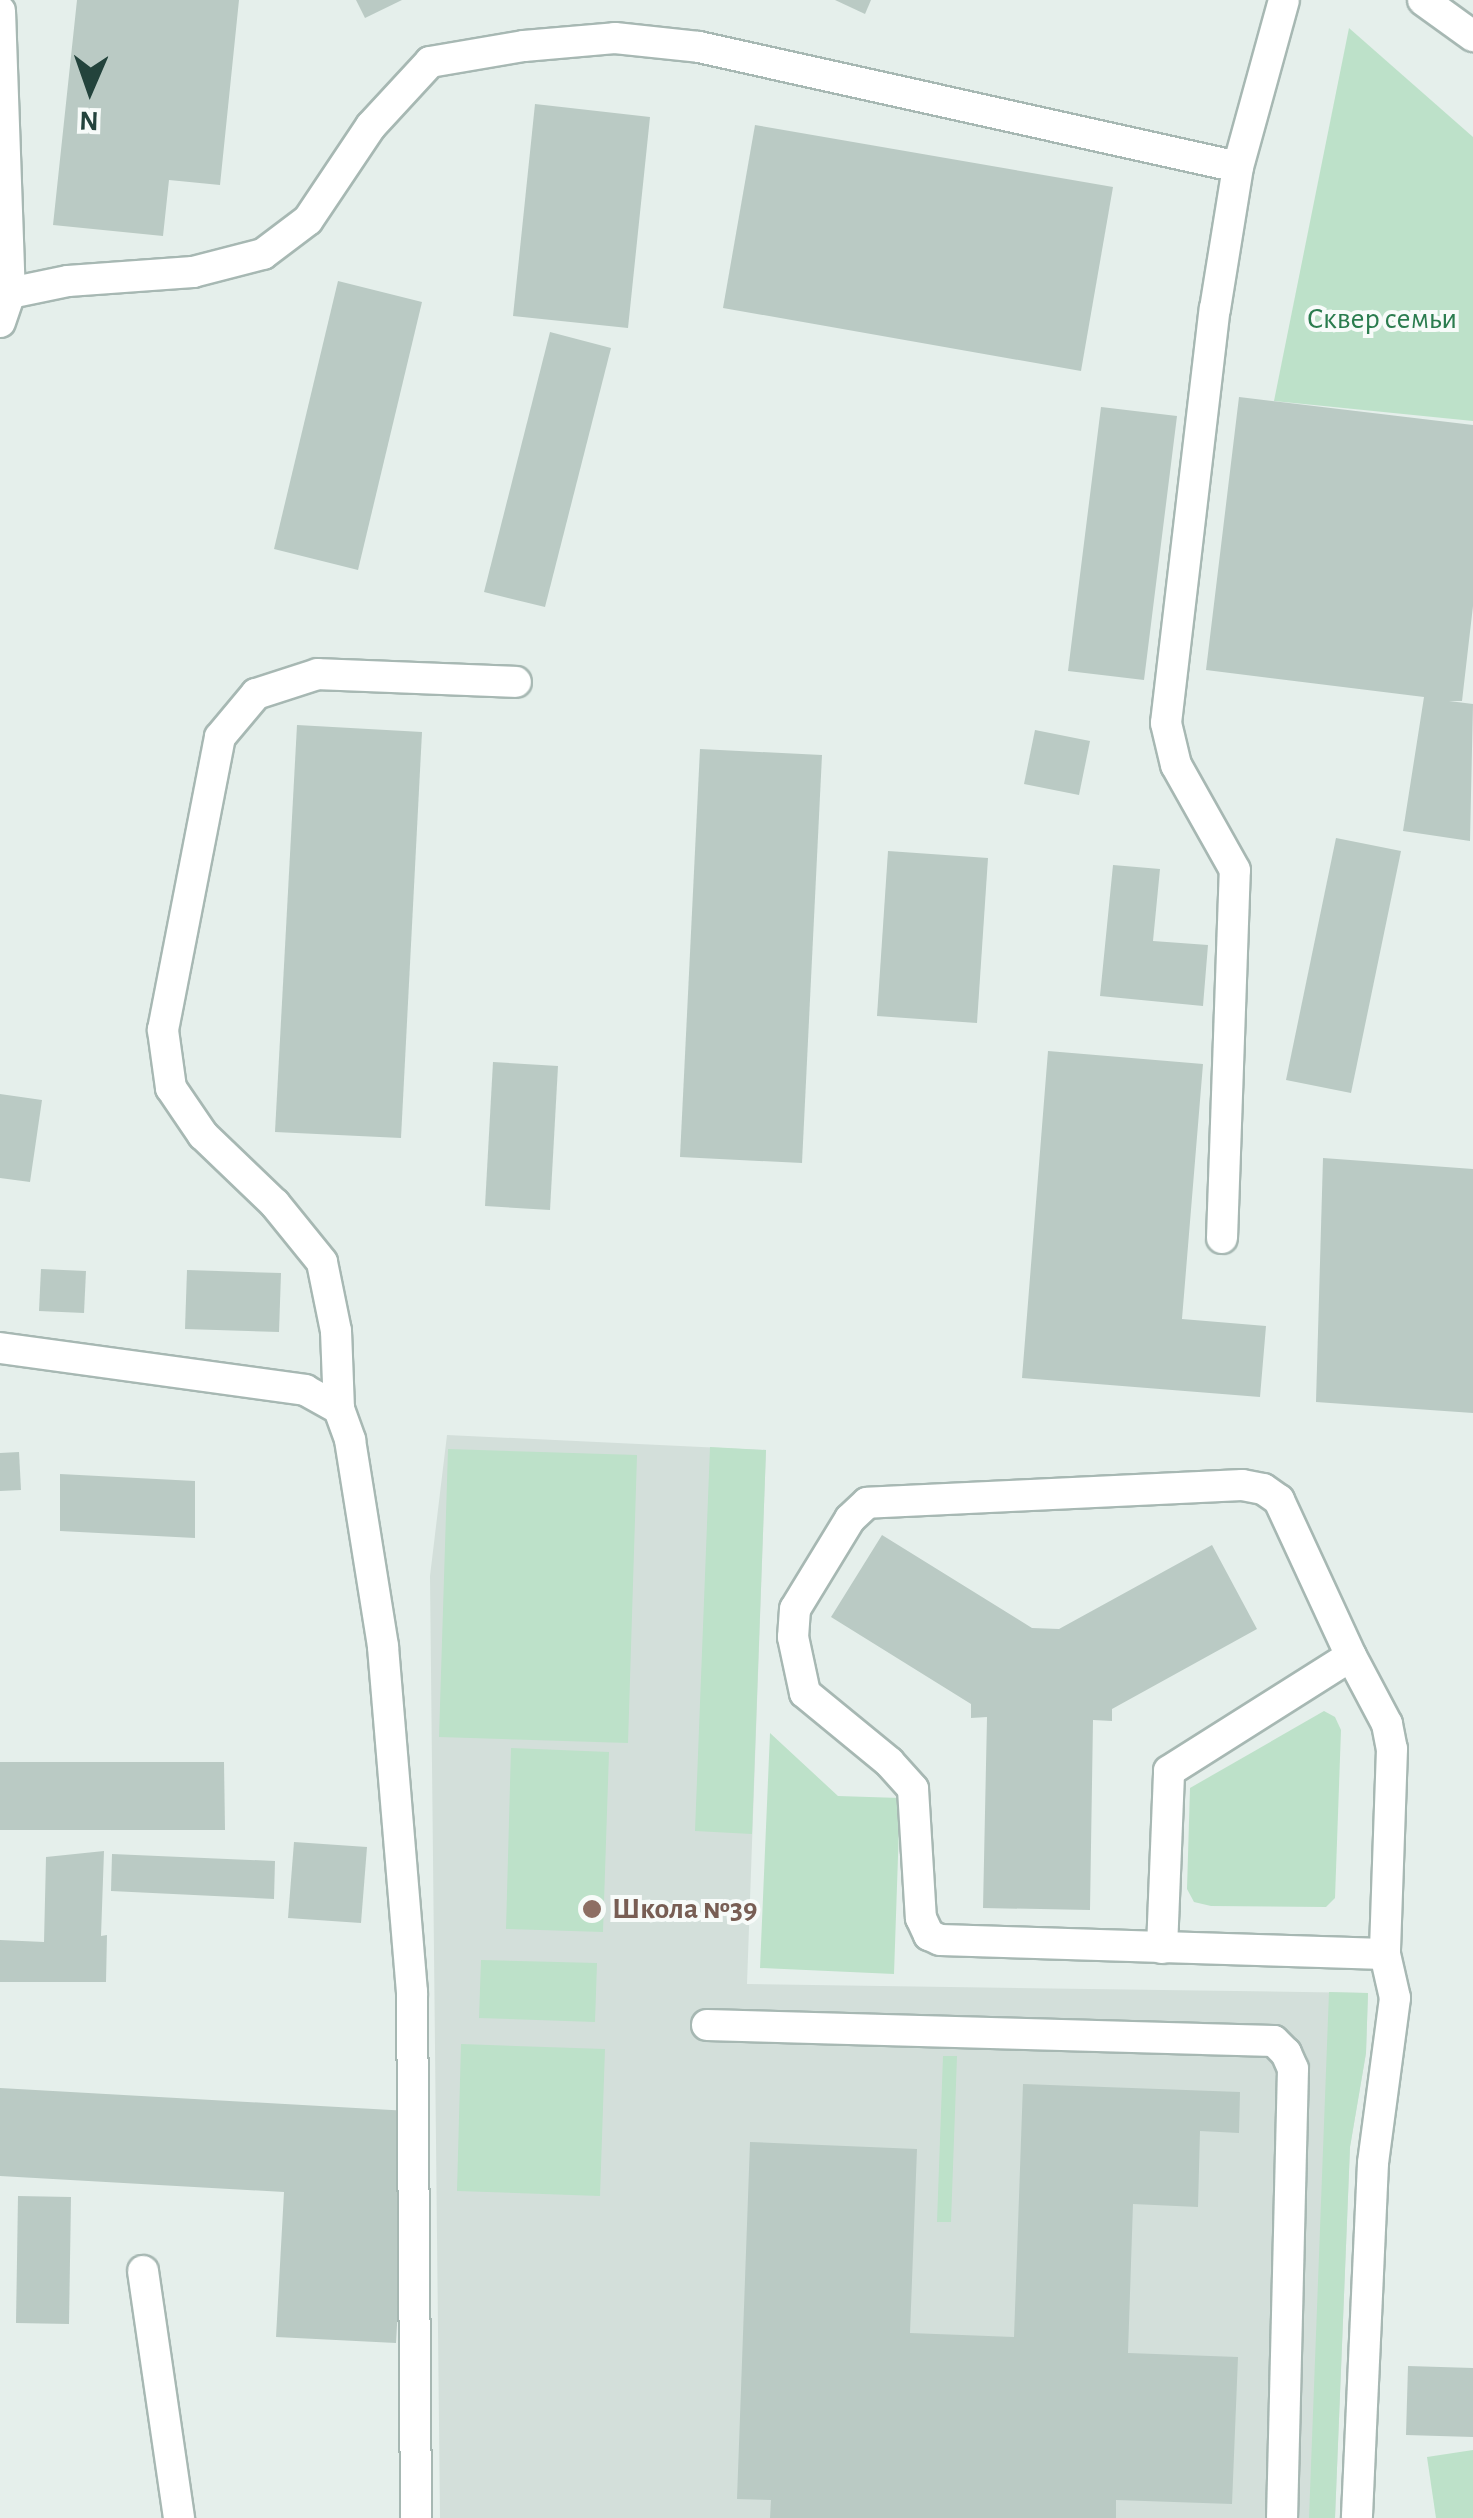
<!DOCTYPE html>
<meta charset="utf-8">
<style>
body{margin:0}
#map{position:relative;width:1473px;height:2518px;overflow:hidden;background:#e5efeb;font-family:"Alegreya Sans",sans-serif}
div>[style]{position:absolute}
.built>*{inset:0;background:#d3dfda}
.green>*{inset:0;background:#bde1c9}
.building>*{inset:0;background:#bacac4}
.roads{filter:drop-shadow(2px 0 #a7b8b3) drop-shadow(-2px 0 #a7b8b3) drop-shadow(0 2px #a7b8b3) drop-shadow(0 -2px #a7b8b3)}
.minor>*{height:30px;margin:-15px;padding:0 15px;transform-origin:15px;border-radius:15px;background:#fff}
.dots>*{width:28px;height:28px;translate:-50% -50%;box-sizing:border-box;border:5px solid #f7fbf9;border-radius:50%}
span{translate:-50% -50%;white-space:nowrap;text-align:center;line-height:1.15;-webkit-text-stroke:8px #f7fbf9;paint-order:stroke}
.park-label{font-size:30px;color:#2a7c4e}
.education-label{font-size:30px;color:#785e54;font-weight:700}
.left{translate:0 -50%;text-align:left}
.north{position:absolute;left:40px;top:40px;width:100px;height:100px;-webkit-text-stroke:8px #f7fbf9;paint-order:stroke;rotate:182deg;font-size:28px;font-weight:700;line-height:40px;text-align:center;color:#23433c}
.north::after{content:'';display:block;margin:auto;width:35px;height:45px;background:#23433c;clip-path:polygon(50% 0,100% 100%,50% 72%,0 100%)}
</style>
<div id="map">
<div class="built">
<i style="clip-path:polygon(447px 1435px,766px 1450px,747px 1984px,1368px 1993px,1366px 2053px,1350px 2147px,1335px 2518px,440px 2518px,430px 1576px)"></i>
</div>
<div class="green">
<i style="clip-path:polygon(1349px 28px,1473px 137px,1473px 421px,1274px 401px)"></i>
<i style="clip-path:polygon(710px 1447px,766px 1450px,752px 1834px,695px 1831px)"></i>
<i style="clip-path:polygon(448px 1449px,637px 1455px,628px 1743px,439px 1737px)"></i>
<i style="clip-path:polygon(1324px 1711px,1335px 1717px,1341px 1730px,1335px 1898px,1326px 1907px,1211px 1906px,1194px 1902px,1187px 1889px,1190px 1788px)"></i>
<i style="clip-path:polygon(770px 1733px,838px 1796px,900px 1798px,894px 1974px,760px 1968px)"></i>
<i style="clip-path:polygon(511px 1748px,609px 1752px,603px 1932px,506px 1929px)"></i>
<i style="clip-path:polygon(481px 1960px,597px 1963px,595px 2022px,479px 2018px)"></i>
<i style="clip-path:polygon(1329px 1992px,1368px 1993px,1366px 2053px,1350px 2147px,1335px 2518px,1309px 2518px)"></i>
<i style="clip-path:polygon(461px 2044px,605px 2049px,600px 2196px,457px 2191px)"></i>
<i style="clip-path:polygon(943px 2056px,957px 2056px,951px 2222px,937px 2222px)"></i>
<i style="clip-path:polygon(1473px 2450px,1473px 2518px,1436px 2518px,1427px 2457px)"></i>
</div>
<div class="building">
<i style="clip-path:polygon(77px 0,239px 0,220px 185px,169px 180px,163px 236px,53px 225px)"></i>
<i style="clip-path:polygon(356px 0,402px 0,365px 18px)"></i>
<i style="clip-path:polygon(835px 0,871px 0,865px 14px)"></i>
<i style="clip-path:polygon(535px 104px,650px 117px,628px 328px,513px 316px)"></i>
<i style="clip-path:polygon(755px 125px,1113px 187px,1081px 371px,723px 308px)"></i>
<i style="clip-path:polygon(338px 281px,422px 302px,358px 570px,274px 549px)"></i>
<i style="clip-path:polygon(550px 332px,611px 348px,545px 607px,484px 592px)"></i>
<i style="clip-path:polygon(1239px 397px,1473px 425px,1473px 606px,1462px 701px,1449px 701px,1473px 704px,1470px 841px,1403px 831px,1424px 697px,1206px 670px)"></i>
<i style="clip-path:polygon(1101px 407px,1177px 416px,1144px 680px,1068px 671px)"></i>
<i style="clip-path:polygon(297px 725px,422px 732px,401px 1138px,275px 1132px)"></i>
<i style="clip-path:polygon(1035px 730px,1090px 741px,1079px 795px,1024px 784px)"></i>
<i style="clip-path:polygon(700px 749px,822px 755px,802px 1163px,680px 1157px)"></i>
<i style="clip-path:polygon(1336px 838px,1401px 851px,1351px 1093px,1286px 1080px)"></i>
<i style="clip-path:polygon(888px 851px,988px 858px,977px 1023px,877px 1016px)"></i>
<i style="clip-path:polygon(1113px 865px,1160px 869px,1153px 941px,1208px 945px,1203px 1006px,1100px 996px)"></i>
<i style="clip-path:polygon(1048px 1051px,1203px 1064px,1182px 1319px,1266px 1326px,1260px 1397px,1022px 1378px)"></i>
<i style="clip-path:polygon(493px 1062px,558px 1066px,550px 1210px,485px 1206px)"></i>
<i style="clip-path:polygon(0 1094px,42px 1100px,30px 1182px,0 1178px)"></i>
<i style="clip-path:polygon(1323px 1158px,1473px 1169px,1473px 1413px,1316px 1402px)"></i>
<i style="clip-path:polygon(41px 1269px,86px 1271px,84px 1313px,39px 1311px)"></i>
<i style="clip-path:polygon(187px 1270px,281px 1273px,279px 1332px,185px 1329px)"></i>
<i style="clip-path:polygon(19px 1452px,21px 1490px,0 1491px,0 1453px)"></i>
<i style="clip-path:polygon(60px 1474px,195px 1481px,195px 1538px,60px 1531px)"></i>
<i style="clip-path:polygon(882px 1535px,1032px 1628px,1059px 1629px,1212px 1545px,1257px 1629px,1112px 1709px,1112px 1721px,1093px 1720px,1090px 1910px,983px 1908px,987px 1717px,971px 1718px,971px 1704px,831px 1617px)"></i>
<i style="clip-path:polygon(0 1762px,224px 1762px,225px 1830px,0 1830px)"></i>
<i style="clip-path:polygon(294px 1842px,367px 1847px,361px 1923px,288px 1918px)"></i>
<i style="clip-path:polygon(104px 1851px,101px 1936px,107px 1935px,106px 1982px,0 1982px,0 1940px,44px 1942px,46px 1857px)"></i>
<i style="clip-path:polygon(112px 1854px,275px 1861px,274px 1899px,111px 1891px)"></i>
<i style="clip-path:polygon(1023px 2084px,1240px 2092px,1239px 2133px,1200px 2131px,1198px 2207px,1133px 2204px,1128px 2353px,1238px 2357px,1232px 2504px,1116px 2500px,1116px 2518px,770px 2518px,771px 2500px,737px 2499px,750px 2142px,917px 2149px,910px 2333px,1014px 2337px)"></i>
<i style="clip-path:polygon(0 2088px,409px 2111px,396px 2343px,276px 2337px,284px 2192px,0 2176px)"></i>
<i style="clip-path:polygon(18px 2196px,71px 2197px,69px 2324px,16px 2323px)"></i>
<i style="clip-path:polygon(1408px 2366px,1473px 2368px,1473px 2437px,1406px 2435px)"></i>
</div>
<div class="roads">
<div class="minor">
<i style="left:1423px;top:0;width:62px;rotate:35.8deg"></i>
<i style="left:0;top:11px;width:282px;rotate:88deg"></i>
<i style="left:0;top:322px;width:31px;rotate:-71deg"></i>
<i style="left:10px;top:293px;width:59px;rotate:-11.7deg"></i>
<i style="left:68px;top:281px;width:125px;rotate:-4.1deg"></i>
<i style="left:193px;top:272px;width:72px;rotate:-14.4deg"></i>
<i style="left:263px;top:254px;width:56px;rotate:-37.1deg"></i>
<i style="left:308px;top:220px;width:113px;rotate:-56.2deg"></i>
<i style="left:371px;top:126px;width:87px;rotate:-47.3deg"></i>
<i style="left:430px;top:62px;width:95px;rotate:-9.7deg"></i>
<i style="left:524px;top:46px;width:91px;rotate:-5deg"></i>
<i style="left:615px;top:38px;width:84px;rotate:6.1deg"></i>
<i style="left:699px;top:47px;width:552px;rotate:12.55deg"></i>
<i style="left:1222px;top:1238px;width:368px;rotate:-88deg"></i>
<i style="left:1235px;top:870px;width:120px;rotate:-119.3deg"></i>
<i style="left:1176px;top:765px;width:43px;rotate:-103.4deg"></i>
<i style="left:1166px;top:723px;width:417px;rotate:-83.3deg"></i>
<i style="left:1215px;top:309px;width:144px;rotate:-80.8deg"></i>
<i style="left:1238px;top:167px;width:173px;rotate:-74.6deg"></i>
<i style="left:0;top:1348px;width:308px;rotate:7.8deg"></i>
<i style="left:305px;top:1390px;width:39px;rotate:29deg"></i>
<i style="left:339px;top:1409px;width:33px;rotate:70deg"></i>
<i style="left:350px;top:1440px;width:210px;rotate:80.9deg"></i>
<i style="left:383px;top:1647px;width:346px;rotate:85.2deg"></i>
<i style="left:412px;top:1992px;width:526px;rotate:89.56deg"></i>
<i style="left:339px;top:1409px;width:78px;rotate:-92.2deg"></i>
<i style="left:336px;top:1331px;width:70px;rotate:-101.5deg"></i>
<i style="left:322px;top:1262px;width:75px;rotate:-129deg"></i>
<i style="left:275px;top:1204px;width:100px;rotate:-136.2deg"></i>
<i style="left:203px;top:1135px;width:57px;rotate:-124.2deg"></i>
<i style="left:171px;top:1088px;width:59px;rotate:-97.9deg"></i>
<i style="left:163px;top:1030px;width:298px;rotate:-79deg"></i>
<i style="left:220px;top:737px;width:56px;rotate:-50.1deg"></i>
<i style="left:256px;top:694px;width:65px;rotate:-17.9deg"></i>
<i style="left:318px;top:674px;width:198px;rotate:2.3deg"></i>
<i style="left:1351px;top:1656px;width:172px;rotate:-114.8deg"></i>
<i style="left:1279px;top:1500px;width:19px;rotate:-145deg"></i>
<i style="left:1263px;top:1489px;width:21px;rotate:-169deg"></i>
<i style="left:1242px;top:1485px;width:375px;rotate:177.3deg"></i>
<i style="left:867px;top:1503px;width:23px;rotate:137deg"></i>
<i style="left:850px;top:1519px;width:105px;rotate:121.4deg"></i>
<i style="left:795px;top:1609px;width:28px;rotate:94deg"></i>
<i style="left:793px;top:1637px;width:57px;rotate:77.9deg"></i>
<i style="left:805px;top:1693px;width:109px;rotate:39.4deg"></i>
<i style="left:889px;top:1762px;width:36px;rotate:48deg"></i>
<i style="left:913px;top:1789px;width:129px;rotate:86.5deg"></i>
<i style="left:921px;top:1918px;width:19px;rotate:65deg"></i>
<i style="left:929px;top:1935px;width:12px;rotate:24deg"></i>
<i style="left:940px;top:1940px;width:445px;rotate:1.8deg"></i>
<i style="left:1162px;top:1948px;width:177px;rotate:-87.7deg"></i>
<i style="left:1169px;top:1771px;width:215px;rotate:-32.3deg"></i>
<i style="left:1351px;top:1656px;width:77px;rotate:62.1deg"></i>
<i style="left:1387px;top:1724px;width:25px;rotate:79deg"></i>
<i style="left:1392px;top:1749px;width:205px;rotate:92deg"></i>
<i style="left:1385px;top:1954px;width:45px;rotate:77.2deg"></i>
<i style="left:1395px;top:1998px;width:166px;rotate:97.6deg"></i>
<i style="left:1373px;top:2163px;width:355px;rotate:92.6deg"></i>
<i style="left:707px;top:2025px;width:567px;rotate:1.62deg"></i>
<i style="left:1274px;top:2041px;width:17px;rotate:45deg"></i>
<i style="left:1286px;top:2053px;width:17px;rotate:66deg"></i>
<i style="left:1293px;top:2069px;width:449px;rotate:91.4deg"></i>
<i style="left:143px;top:2271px;width:250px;rotate:81.7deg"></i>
</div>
</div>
<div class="dots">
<i style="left:592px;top:1909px;background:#8d6e63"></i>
</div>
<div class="park-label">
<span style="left:1382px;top:319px">Сквер семьи</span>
</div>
<div class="education-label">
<span class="left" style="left:612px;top:1909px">Школа №39</span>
</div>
<div class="north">N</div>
</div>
